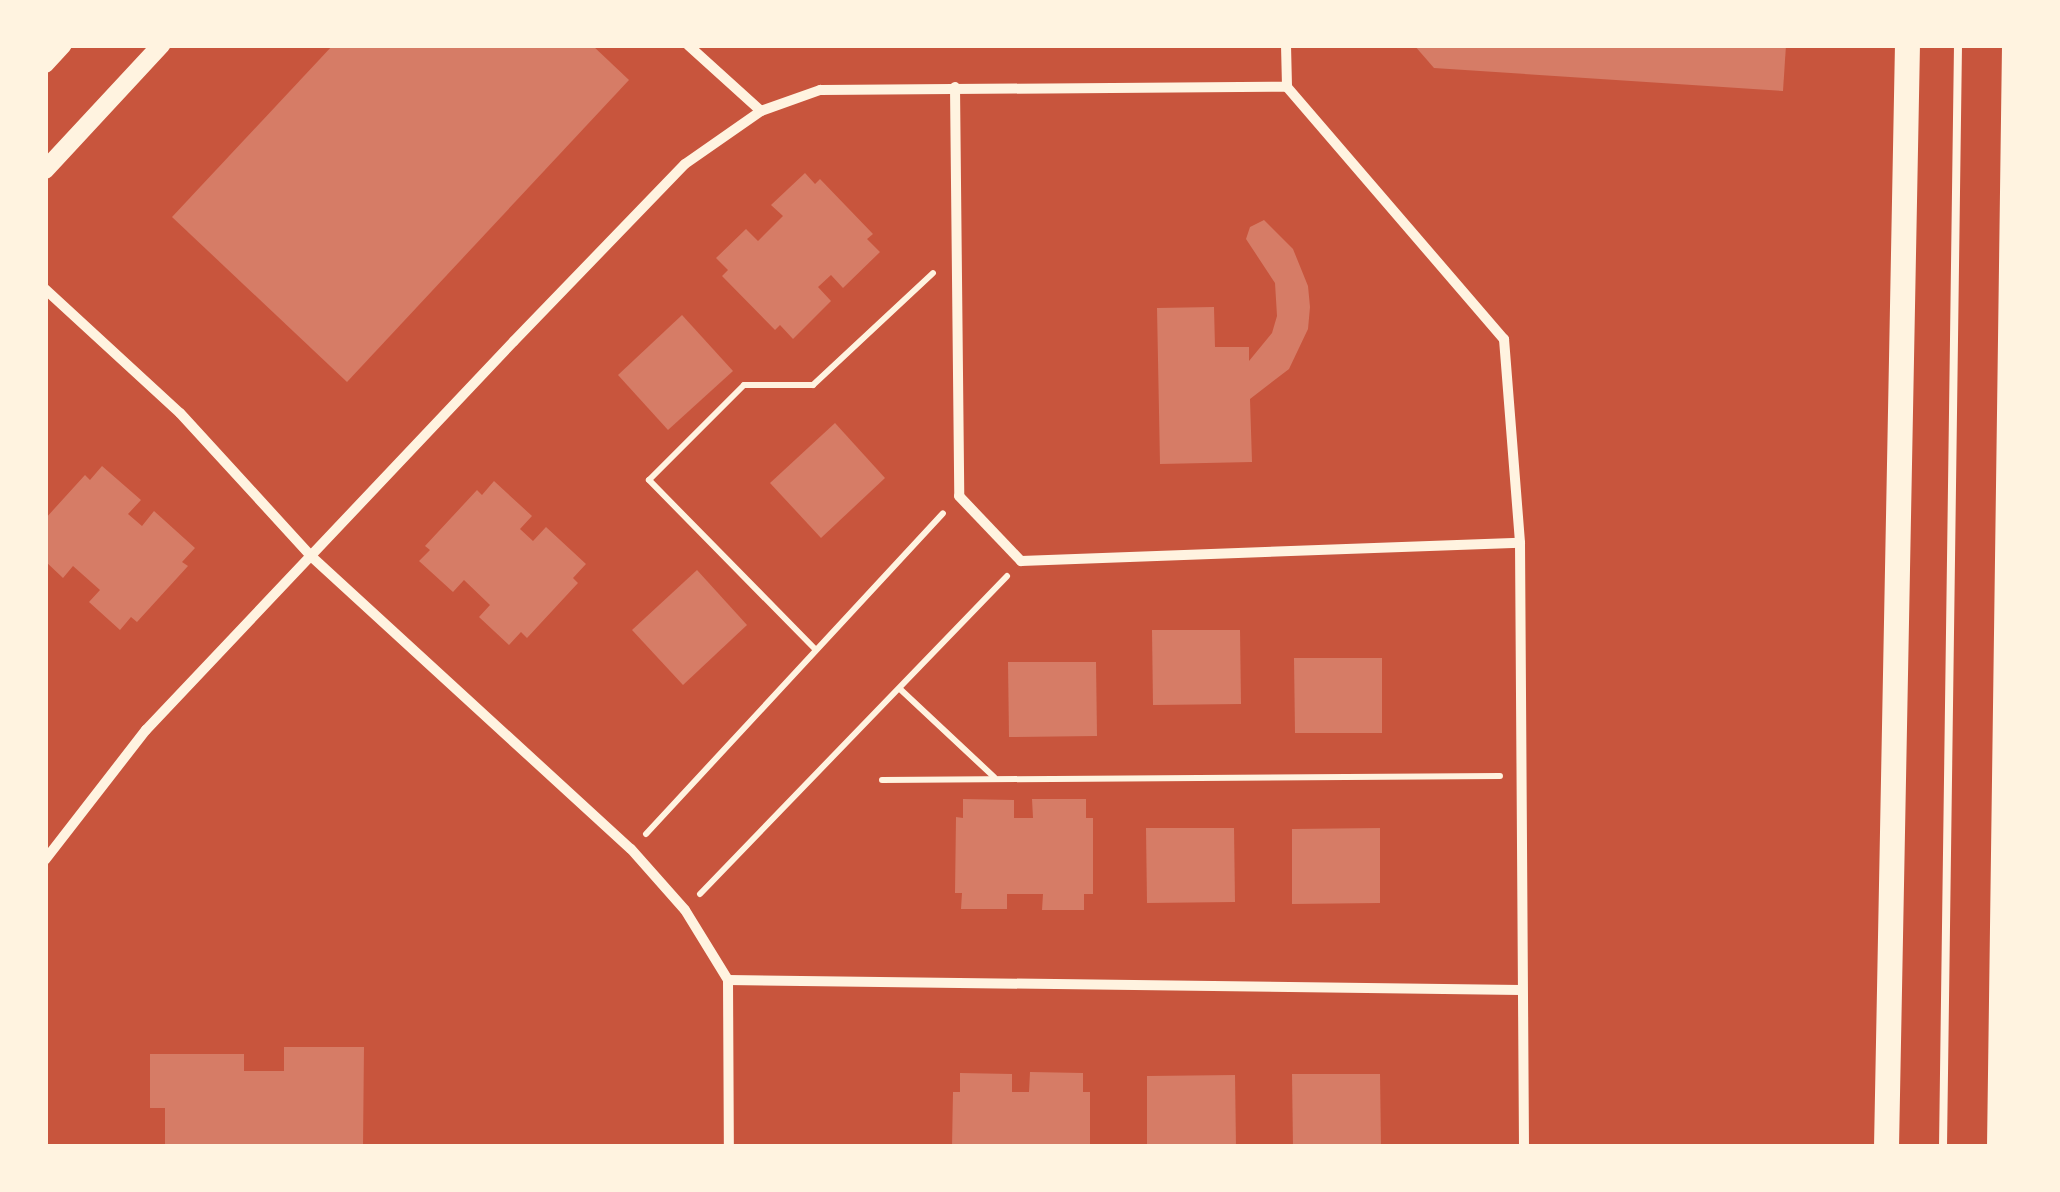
<!DOCTYPE html>
<style>
body{margin:0}
#map{position:relative;width:2060px;height:1192px;overflow:hidden;background:#c8553d;font-family:"Exo 2",sans-serif}
div>[style]{position:absolute}
.building>*{inset:0;background:#d67c66}
.path>*{height:6px;margin:-3px;padding:0 3px;transform-origin:3px;border-radius:3px;background:#fff3e0}
.service>*{height:8px;margin:-4px;padding:0 4px;transform-origin:4px;border-radius:4px;background:#fff3e0}
.minor>*{height:10px;margin:-5px;padding:0 5px;transform-origin:5px;border-radius:5px;background:#fff3e0}
.tertiary>*{height:18px;margin:-9px;padding:0 9px;transform-origin:9px;border-radius:9px;background:#fff3e0}
.primary>*{height:25px;margin:-12.5px;padding:0 12.5px;transform-origin:12.5px;border-radius:12.5px;background:#fff3e0}
span{translate:-50% -50%;white-space:nowrap;text-align:center;line-height:1.15;-webkit-text-stroke:9px #fff3e0;paint-order:stroke}
.frame{position:absolute;inset:0;border:48px solid #fff3e0;pointer-events:none}
</style>
<div id="map">
<div class="building">
<i style="clip-path:polygon(333px 45px,592px 45px,629px 80px,347px 382px,172px 217px)"></i>
<i style="clip-path:polygon(1414px 45px,1786px 45px,1783px 91px,1434px 68px)"></i>
<i style="clip-path:polygon(805px 173px,815px 184px,820px 179px,873px 234px,867px 239px,880px 252px,843px 288px,831px 275px,818px 287px,831px 301px,793px 339px,780px 325px,775px 330px,722px 276px,728px 270px,716px 258px,746px 229px,758px 241px,783px 216px,771px 205px)"></i>
<i style="clip-path:polygon(1264px 220px,1293px 249px,1308px 286px,1310px 307px,1308px 329px,1289px 369px,1250px 399px,1252px 462px,1160px 464px,1157px 308px,1214px 307px,1215px 347px,1249px 347px,1249px 361px,1272px 333px,1277px 316px,1275px 283px,1246px 239px,1250px 227px)"></i>
<i style="clip-path:polygon(682px 315px,733px 371px,668px 430px,618px 375px)"></i>
<i style="clip-path:polygon(835px 423px,885px 478px,821px 538px,770px 483px)"></i>
<i style="clip-path:polygon(102px 466px,141px 500px,128px 514px,142px 526px,154px 511px,195px 548px,182px 562px,188px 566px,137px 622px,131px 617px,120px 630px,89px 602px,100px 590px,73px 566px,63px 578px,45px 561px,45px 519px,85px 475px,90px 480px)"></i>
<i style="clip-path:polygon(494px 481px,532px 516px,520px 529px,533px 541px,546px 527px,586px 564px,573px 578px,578px 583px,527px 638px,521px 632px,509px 645px,479px 617px,490px 605px,464px 580px,453px 592px,419px 561px,430px 550px,425px 546px,477px 490px,482px 495px)"></i>
<i style="clip-path:polygon(697px 570px,747px 625px,683px 685px,632px 630px)"></i>
<i style="clip-path:polygon(1152px 630px,1240px 630px,1241px 704px,1153px 705px)"></i>
<i style="clip-path:polygon(1294px 658px,1382px 658px,1382px 733px,1295px 733px)"></i>
<i style="clip-path:polygon(1008px 662px,1096px 662px,1097px 736px,1009px 737px)"></i>
<i style="clip-path:polygon(963px 799px,1014px 800px,1014px 818px,1033px 818px,1032px 799px,1086px 799px,1086px 818px,1093px 818px,1093px 894px,1084px 894px,1084px 910px,1042px 910px,1043px 894px,1007px 894px,1007px 909px,961px 909px,962px 893px,955px 893px,956px 817px,963px 818px)"></i>
<i style="clip-path:polygon(1146px 828px,1234px 828px,1235px 902px,1147px 903px)"></i>
<i style="clip-path:polygon(1380px 828px,1380px 903px,1292px 904px,1292px 829px)"></i>
<i style="clip-path:polygon(284px 1047px,364px 1047px,363px 1147px,165px 1145px,165px 1108px,150px 1108px,150px 1054px,244px 1054px,244px 1071px,284px 1071px)"></i>
<i style="clip-path:polygon(1030px 1072px,1083px 1073px,1083px 1092px,1090px 1092px,1090px 1147px,952px 1147px,953px 1092px,960px 1092px,960px 1073px,1012px 1074px,1012px 1092px,1029px 1092px)"></i>
<i style="clip-path:polygon(1292px 1074px,1380px 1074px,1381px 1147px,1293px 1147px)"></i>
<i style="clip-path:polygon(1235px 1075px,1236px 1147px,1147px 1147px,1147px 1076px)"></i>
</div>
<div class="path">
<i style="left:815px;top:649px;width:237px;rotate:-134.5deg"></i>
<i style="left:649px;top:480px;width:134px;rotate:-45deg"></i>
<i style="left:744px;top:385px;width:69px"></i>
<i style="left:813px;top:385px;width:164px;rotate:-43deg"></i>
<i style="left:900px;top:689px;width:129px;rotate:43.1deg"></i>
<i style="left:882px;top:780px;width:618px;rotate:-0.37deg"></i>
<i style="left:646px;top:834px;width:437px;rotate:-47.2deg"></i>
<i style="left:700px;top:894px;width:442px;rotate:-46deg"></i>
</div>
<div class="service">
<i style="left:1943px;top:1147px;width:1102px;rotate:-89.22deg"></i>
</div>
<div class="minor">
<i style="left:688px;top:45px;width:98px;rotate:42.1deg"></i>
<i style="left:1286px;top:45px;width:42px;rotate:88.6deg"></i>
<i style="left:1287px;top:87px;width:333px;rotate:49.3deg"></i>
<i style="left:1504px;top:339px;width:205px;rotate:85.5deg"></i>
<i style="left:1520px;top:543px;width:604px;rotate:89.62deg"></i>
<i style="left:955px;top:87px;width:409px;rotate:89.4deg"></i>
<i style="left:959px;top:496px;width:90px;rotate:46.4deg"></i>
<i style="left:1021px;top:561px;width:499px;rotate:-2.1deg"></i>
<i style="left:45px;top:289px;width:183px;rotate:42.6deg"></i>
<i style="left:180px;top:413px;width:195px;rotate:47.5deg"></i>
<i style="left:312px;top:557px;width:432px;rotate:42.5deg"></i>
<i style="left:631px;top:849px;width:81px;rotate:48.5deg"></i>
<i style="left:685px;top:910px;width:82px;rotate:58.4deg"></i>
<i style="left:728px;top:980px;width:167px;rotate:89.7deg"></i>
<i style="left:45px;top:860px;width:165px;rotate:-52.2deg"></i>
<i style="left:146px;top:730px;width:535px;rotate:-46.59deg"></i>
<i style="left:514px;top:341px;width:246px;rotate:-46deg"></i>
<i style="left:685px;top:164px;width:93px;rotate:-34.9deg"></i>
<i style="left:761px;top:111px;width:63px;rotate:-19.6deg"></i>
<i style="left:820px;top:90px;width:467px;rotate:-0.4deg"></i>
<i style="left:728px;top:980px;width:793px;rotate:0.72deg"></i>
</div>
<div class="tertiary">
<i style="left:45px;top:64px;width:26px;rotate:-47deg"></i>
<i style="left:45px;top:170px;width:171px;rotate:-47.1deg"></i>
</div>
<div class="primary">
<i style="left:1886px;top:1147px;width:1102px;rotate:-88.91deg"></i>
<i style="left:1999px;top:1147px;width:1102px;rotate:-89.22deg"></i>
</div>
<div class="frame"></div>
</div>
